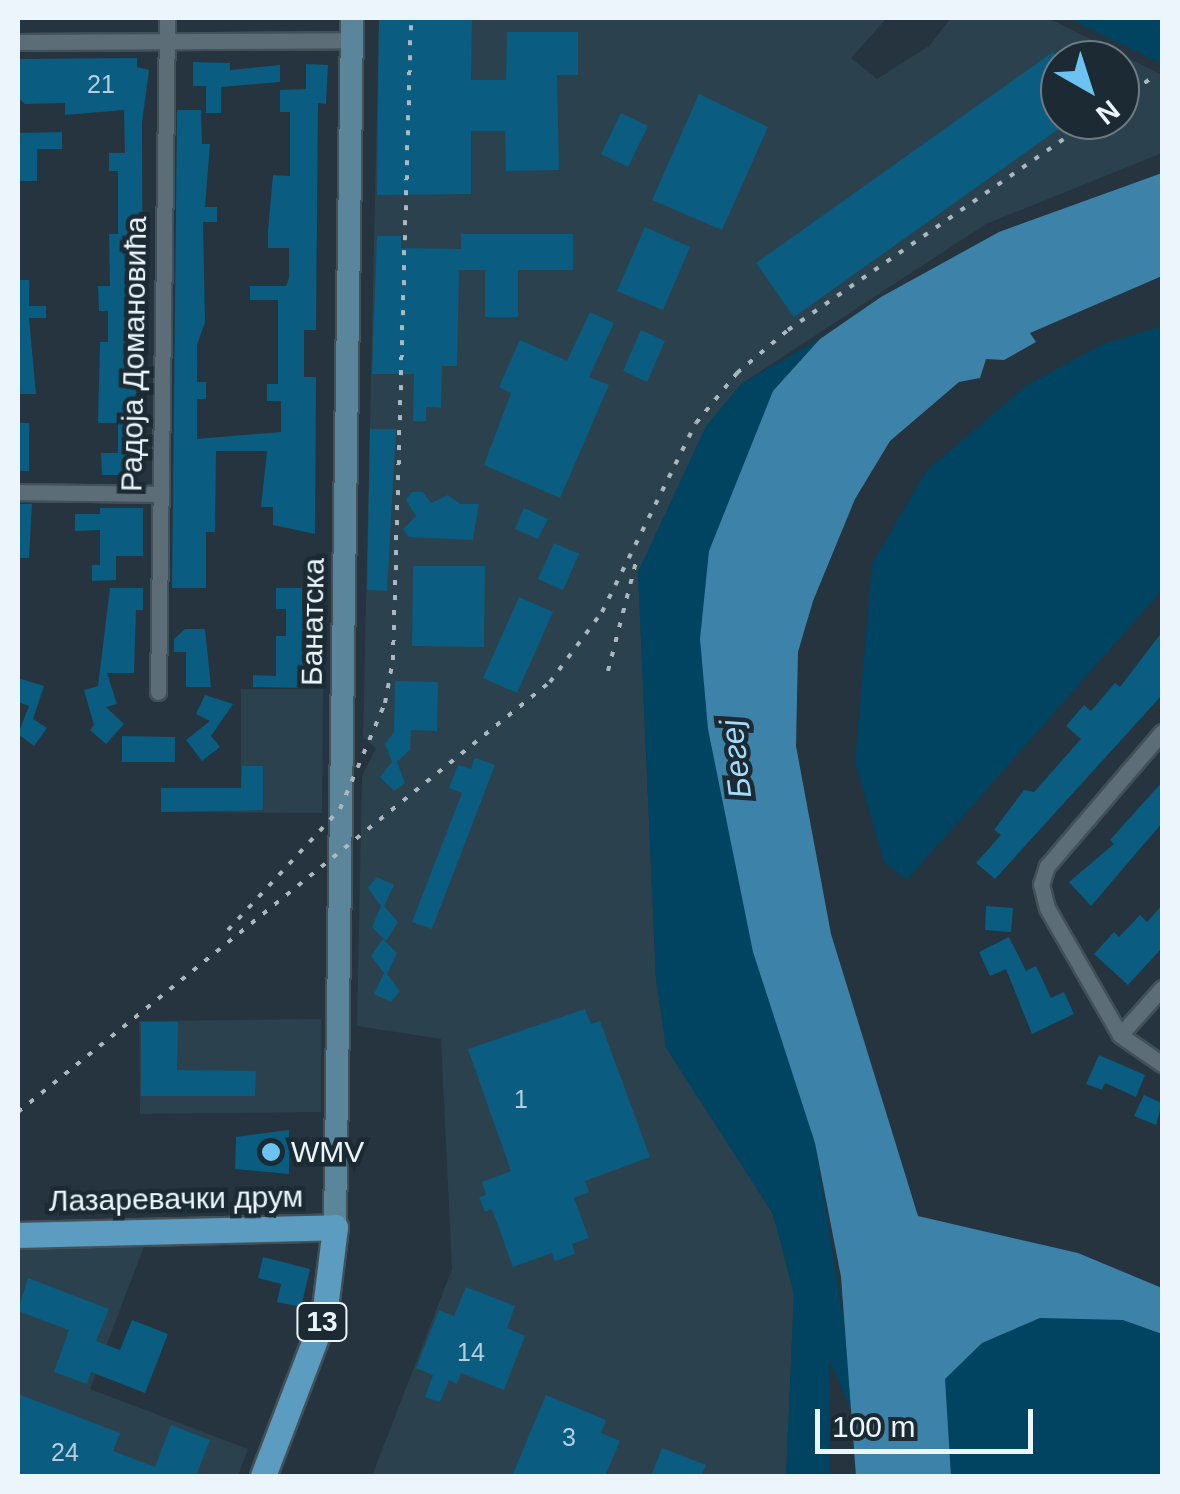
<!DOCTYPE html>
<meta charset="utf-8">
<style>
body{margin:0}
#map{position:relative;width:1180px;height:1494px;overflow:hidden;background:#25343e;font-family:Helvetica,sans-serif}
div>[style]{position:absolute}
.built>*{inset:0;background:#2b414e}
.green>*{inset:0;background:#004462}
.water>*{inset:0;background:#3d83a9}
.building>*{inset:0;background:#0a5c80}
.roads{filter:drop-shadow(2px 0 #425058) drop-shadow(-2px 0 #425058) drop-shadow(0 2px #425058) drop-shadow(0 -2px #425058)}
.street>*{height:15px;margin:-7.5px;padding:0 7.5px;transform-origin:7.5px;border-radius:7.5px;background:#5c6d77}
.secondary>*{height:22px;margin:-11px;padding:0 11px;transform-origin:11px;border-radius:11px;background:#5b859b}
.primary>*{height:25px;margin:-12.5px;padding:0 12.5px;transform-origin:12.5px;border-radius:12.5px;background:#5b9cc0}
.rail>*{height:4px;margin-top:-2px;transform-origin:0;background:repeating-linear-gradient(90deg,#acb8bf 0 5px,transparent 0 15px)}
.dots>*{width:28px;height:28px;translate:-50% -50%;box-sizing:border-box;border:5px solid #1b2a33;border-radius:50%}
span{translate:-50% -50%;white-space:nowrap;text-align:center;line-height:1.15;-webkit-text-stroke:9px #1b2a33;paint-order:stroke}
.number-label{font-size:25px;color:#b3cfdc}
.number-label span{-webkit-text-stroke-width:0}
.shield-label span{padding:2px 8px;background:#1b2a33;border:2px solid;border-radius:8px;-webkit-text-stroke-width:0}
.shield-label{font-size:28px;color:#ebf5fb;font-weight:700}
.street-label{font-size:30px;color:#ebf5fb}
.poi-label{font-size:30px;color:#ebf5fb}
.left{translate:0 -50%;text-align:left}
.water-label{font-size:32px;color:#a4dbfc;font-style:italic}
.frame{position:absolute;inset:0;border:20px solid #ebf5fb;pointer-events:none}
.north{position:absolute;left:1040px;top:40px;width:100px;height:100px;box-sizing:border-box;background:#1b2a33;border:2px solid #6e7b83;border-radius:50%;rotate:141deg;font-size:28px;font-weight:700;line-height:40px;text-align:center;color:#ebf5fb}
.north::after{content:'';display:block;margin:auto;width:35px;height:45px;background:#6cc3f2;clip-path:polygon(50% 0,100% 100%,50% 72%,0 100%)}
.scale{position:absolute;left:815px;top:1409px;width:218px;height:45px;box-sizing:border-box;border:5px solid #ebf5fb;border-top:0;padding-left:12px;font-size:30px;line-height:35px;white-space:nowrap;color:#ebf5fb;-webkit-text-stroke:8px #1b2a33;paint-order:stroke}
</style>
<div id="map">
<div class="built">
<i style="clip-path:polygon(evenodd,379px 18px,887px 18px,851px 58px,877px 79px,929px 46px,951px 18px,1048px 18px,1162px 75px,1162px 153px,986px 224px,741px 384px,638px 572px,656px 979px,666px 1047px,773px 1214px,794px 1294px,786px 1476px,372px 1476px,452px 1269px,441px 1039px,357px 1026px,362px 776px,376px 748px,363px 737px,379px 18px,1060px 60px,1120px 60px,1120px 120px,1060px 120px,1060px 60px)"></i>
<i style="clip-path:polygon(241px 689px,323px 689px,322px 813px,161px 812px,161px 788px,241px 788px)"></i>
<i style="clip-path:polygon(321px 1019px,321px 1112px,140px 1114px,139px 1021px)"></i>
<i style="clip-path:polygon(18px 1241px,146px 1241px,90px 1389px,248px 1449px,238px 1476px,18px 1476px)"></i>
</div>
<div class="green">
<i style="clip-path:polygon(1068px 18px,1162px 18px,1162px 64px)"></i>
<i style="clip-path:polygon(1162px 326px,1162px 590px,907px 880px,884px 862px,855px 762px,872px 564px,926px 471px,1027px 385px,1101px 345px)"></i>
<i style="clip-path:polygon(820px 339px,773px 391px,709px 551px,753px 952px,815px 1142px,848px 1349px,852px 1412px,829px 1359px,830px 1476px,786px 1476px,794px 1294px,773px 1214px,666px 1048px,656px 979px,638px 572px,706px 426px,741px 384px)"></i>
<i style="clip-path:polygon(1040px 1318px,1123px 1320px,1162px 1334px,1162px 1476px,951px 1476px,945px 1379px,982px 1343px)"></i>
</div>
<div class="water">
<i style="clip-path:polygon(1162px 173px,1162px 276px,1030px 333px,1036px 342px,1004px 360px,986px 359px,980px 378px,959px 382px,890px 441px,855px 499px,813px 601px,798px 652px,796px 746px,831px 934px,918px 1216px,1078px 1253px,1162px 1288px,1162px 1334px,1123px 1320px,1040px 1318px,982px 1343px,945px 1379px,951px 1476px,856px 1476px,841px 1277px,815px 1143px,753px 952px,708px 729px,700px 639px,709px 551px,773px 391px,820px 339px,881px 297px,999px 232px)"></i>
</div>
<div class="building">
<i style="clip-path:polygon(379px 18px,472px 18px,471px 80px,506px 80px,507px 32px,578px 32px,578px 75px,557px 75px,559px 170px,506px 171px,505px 131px,471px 131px,471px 194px,377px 195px)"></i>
<i style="clip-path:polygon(1053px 52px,1060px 62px,1060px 128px,794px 317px,756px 263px)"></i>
<i style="clip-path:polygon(137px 58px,137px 67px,149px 70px,142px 123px,143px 369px,137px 369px,143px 475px,102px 475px,101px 453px,118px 453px,118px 423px,98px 423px,100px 342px,108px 342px,108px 311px,99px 311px,98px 286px,110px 286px,109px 234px,118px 234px,118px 171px,109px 171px,109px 153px,125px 153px,124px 110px,65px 115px,65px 103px,25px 104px,18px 98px,18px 59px)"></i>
<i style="clip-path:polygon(193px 62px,230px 63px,230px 70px,280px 65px,280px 82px,221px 87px,221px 113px,206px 113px,206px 86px,193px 86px)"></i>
<i style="clip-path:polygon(306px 64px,328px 65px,326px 104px,318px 103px,316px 330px,304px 330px,304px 377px,316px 377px,315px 534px,273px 525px,273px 507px,261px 507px,267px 451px,216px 451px,215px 532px,206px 532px,206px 588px,172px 588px,177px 110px,201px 110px,202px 144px,210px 144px,205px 207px,217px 207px,217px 222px,203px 222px,205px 322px,197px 345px,197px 382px,206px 382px,206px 399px,197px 399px,197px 439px,281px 432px,281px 401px,267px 401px,267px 384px,278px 384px,278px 300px,250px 300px,250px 286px,286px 286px,289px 278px,289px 248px,268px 248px,268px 231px,273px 175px,290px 176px,290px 112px,280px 112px,280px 90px,306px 89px)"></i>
<i style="clip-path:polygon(699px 94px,768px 127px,722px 230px,652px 200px)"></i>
<i style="clip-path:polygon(621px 113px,648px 126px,628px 167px,601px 154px)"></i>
<i style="clip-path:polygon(62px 132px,62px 149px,37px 149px,37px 181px,18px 181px,18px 133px)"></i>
<i style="clip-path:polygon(645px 227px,690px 247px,663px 310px,617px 291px)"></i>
<i style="clip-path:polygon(461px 234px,573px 234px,573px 270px,518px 270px,518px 317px,485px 317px,485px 270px,459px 270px,457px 366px,442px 366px,441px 408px,426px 407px,426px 421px,413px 421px,414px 374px,372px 374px,377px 236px,401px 236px,401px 248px,461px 249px)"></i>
<i style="clip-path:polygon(18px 280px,29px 280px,29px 306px,46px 306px,46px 318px,29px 318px,36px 394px,18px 394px)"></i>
<i style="clip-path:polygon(590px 312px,614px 323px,589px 377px,609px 385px,560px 498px,484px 465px,511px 393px,499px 387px,520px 340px,567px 361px)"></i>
<i style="clip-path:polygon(641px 330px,665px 341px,647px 382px,623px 371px)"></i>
<i style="clip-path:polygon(18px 423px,29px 423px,29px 471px,18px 471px)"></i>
<i style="clip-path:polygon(370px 429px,396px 429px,387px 591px,367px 590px)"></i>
<i style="clip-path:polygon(412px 492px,423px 492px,431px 503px,448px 495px,460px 504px,479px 504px,473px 540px,409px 537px,403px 529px,416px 516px,406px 500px)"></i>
<i style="clip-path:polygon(18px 504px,32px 504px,29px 558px,18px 558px)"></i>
<i style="clip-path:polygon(100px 508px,143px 508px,143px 556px,116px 556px,116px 580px,92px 581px,92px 565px,100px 565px,100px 530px,75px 531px,75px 514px,100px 514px)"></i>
<i style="clip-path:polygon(524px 508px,548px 519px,538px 539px,515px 529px)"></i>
<i style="clip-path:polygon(554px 543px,579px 554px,563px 590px,538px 579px)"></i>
<i style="clip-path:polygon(413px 566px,485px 566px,484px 647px,412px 646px)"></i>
<i style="clip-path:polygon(110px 588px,143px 588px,143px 610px,136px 610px,134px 673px,107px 673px,117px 704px,106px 707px,124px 724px,106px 744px,90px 730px,94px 725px,84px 690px,98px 686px)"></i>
<i style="clip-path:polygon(276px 588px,302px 588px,302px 611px,314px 611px,314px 633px,305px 633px,305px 688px,253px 687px,253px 675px,276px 676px,276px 636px,286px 636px,286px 609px,276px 609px)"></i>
<i style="clip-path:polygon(519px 597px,553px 612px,517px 693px,483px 678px)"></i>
<i style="clip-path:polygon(185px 629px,205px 629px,211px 687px,186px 687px,186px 652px,174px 652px,174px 639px)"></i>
<i style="clip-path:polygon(1162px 632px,1162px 695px,995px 879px,976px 863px,1001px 835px,994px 830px,1024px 790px,1034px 792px,1081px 739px,1066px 726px,1084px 705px,1091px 711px,1115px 683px,1120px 687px)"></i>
<i style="clip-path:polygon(18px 678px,44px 686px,33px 719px,47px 728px,34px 746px,18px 734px,29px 706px,18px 702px)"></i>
<i style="clip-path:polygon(395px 681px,438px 682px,437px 731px,411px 730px,410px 750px,397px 762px,405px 783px,394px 791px,380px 777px,392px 762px,385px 744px,394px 732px)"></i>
<i style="clip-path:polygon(205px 695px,233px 704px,211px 736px,220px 747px,202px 761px,186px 740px,210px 721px,196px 714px)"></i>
<i style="clip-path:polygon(122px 736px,175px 737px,175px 762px,122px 762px)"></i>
<i style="clip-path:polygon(475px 758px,495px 765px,432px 929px,412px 922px,462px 793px,449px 788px,458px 765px,471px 769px)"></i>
<i style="clip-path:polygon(242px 766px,263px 766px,263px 810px,161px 812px,161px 788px,241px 788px)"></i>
<i style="clip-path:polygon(1162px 782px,1162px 823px,1091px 906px,1069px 882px,1114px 844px,1110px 840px)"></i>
<i style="clip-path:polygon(377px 877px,394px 885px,384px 906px,398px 922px,386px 941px,372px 927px,381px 906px,368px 888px)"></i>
<i style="clip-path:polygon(1162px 905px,1162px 948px,1128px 985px,1094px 954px,1114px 932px,1119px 937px,1140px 915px,1147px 922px)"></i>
<i style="clip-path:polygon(986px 906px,1013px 908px,1011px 932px,985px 930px)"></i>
<i style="clip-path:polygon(1009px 937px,1026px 971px,1036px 966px,1051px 998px,1064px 992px,1074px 1014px,1032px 1034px,1006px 969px,990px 976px,979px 952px)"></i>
<i style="clip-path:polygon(383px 939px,397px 953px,387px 974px,400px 991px,391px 1002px,374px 994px,384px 973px,371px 956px)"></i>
<i style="clip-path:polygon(585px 1009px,591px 1024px,600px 1021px,650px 1157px,585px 1181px,589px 1192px,574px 1198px,589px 1238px,572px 1244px,575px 1254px,555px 1261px,552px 1253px,513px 1267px,492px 1209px,485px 1212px,479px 1197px,486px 1195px,482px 1182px,511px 1171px,468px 1049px)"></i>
<i style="clip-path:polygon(141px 1022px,178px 1022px,177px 1070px,256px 1071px,255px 1096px,141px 1096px)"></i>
<i style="clip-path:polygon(1099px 1055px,1145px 1075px,1136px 1097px,1105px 1083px,1102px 1090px,1086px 1084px)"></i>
<i style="clip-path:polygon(1144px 1095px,1162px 1103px,1156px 1125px,1134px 1116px)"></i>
<i style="clip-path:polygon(289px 1130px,289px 1174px,235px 1169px,236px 1137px)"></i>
<i style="clip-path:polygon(263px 1257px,310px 1269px,301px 1307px,277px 1302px,281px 1284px,258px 1278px)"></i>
<i style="clip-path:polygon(28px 1278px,109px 1309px,96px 1341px,120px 1350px,132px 1320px,168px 1334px,145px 1393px,91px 1372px,87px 1384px,54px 1372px,69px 1330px,18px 1311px)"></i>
<i style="clip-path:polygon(466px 1287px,515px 1306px,507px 1328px,525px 1336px,504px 1390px,461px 1373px,457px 1384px,449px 1380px,440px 1402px,425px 1397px,433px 1375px,416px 1368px,439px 1310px,454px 1316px)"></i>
<i style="clip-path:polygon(18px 1394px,120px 1433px,113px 1451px,155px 1467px,171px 1425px,210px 1440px,196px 1476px,18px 1476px)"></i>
<i style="clip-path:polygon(546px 1395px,606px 1420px,601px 1433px,620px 1441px,605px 1476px,512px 1476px)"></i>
<i style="clip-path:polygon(662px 1448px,706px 1465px,701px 1476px,651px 1476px)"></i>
</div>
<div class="roads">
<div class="street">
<i style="left:18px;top:42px;width:334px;rotate:-0.3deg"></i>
<i style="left:18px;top:492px;width:141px;rotate:0.8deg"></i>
<i style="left:158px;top:692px;width:674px;rotate:-89.23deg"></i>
<i style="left:1162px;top:732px;width:177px;rotate:130.6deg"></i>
<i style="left:1047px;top:866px;width:19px;rotate:108deg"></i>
<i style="left:1041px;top:884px;width:25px;rotate:76deg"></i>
<i style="left:1047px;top:908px;width:146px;rotate:60.1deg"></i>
<i style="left:1120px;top:1035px;width:51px;rotate:34.6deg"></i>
<i style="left:1120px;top:1035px;width:63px;rotate:-48.2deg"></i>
</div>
<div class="secondary">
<i style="left:335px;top:1227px;width:1209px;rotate:-89.19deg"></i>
</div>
<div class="primary">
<i style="left:18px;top:1235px;width:317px;rotate:-1.4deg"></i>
<i style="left:335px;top:1227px;width:90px;rotate:97deg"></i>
<i style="left:324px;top:1316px;width:171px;rotate:110.9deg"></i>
</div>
</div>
<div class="rail">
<i style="left:1120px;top:100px;width:40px;rotate:-34.9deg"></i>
<i style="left:608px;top:671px;width:113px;rotate:-75.6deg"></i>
<i style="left:228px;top:930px;width:165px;rotate:-47.2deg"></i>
<i style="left:340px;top:809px;width:115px;rotate:-67deg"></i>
<i style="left:385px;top:703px;width:44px;rotate:-79.5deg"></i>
<i style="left:393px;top:660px;width:642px;rotate:-88.39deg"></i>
<i style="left:18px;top:1112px;width:684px;rotate:-38.95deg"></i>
<i style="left:550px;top:682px;width:87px;rotate:-53.4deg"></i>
<i style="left:602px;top:612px;width:211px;rotate:-63.6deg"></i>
<i style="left:696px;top:423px;width:65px;rotate:-50.6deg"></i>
<i style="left:737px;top:373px;width:67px;rotate:-40.1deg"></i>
<i style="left:788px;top:330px;width:369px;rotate:-34.7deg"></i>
</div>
<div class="dots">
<i style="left:271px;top:1152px;background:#6cc3f2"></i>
</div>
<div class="number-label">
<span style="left:101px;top:84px">21</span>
<span style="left:521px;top:1099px">1</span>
<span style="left:471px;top:1352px">14</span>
<span style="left:569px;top:1437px">3</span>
<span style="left:65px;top:1452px">24</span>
</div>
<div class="shield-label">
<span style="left:322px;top:1322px">13</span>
</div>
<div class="street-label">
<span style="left:134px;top:354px;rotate:-89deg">Радоја Домановића</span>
<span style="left:313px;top:622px;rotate:-89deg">Банатска</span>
<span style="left:176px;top:1199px;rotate:-1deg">Лазаревачки друм</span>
</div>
<div class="poi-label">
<span class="left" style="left:291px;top:1152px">WMV</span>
</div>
<div class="water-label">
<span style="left:736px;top:759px;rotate:-97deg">Бегеј</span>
</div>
<div class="frame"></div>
<div class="north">N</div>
<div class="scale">100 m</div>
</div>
